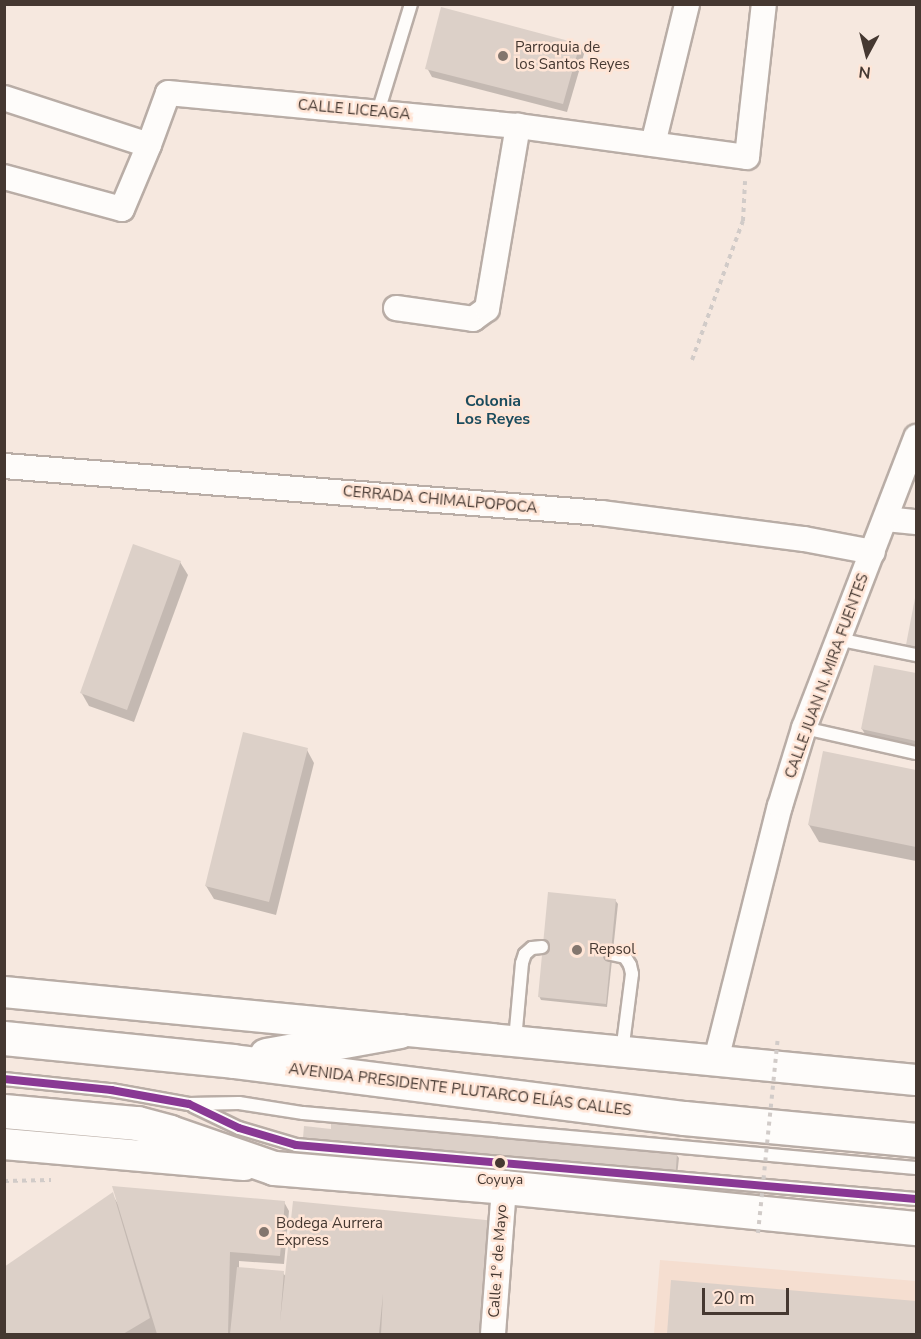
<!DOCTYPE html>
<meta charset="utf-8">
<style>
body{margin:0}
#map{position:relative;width:921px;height:1339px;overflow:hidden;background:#f6e8df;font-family:"Nunito Sans",sans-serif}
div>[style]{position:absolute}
.built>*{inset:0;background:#f5ded0}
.shadow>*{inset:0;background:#0003}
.building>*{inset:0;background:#dcd0c8}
.path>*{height:4px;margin-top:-2px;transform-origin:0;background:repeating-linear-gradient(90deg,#d1cbc8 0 4.5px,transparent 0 9px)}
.roads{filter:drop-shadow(2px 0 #b9ada6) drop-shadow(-2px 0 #b9ada6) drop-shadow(0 2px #b9ada6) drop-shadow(0 -2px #b9ada6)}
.service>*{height:12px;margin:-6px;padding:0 6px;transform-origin:6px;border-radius:6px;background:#fefcfa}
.minor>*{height:24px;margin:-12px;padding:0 12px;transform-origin:12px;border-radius:12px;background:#fefcfa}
.tertiary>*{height:30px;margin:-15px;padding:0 15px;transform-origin:15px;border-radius:15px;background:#fefcfa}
.primary>*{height:33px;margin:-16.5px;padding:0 16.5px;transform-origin:16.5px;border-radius:16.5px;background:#fefcfa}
.path-bridge>*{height:4px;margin-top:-2px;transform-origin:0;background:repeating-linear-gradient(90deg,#d1cbc8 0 4.5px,transparent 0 9px)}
.bus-1>*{height:8px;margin:-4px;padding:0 4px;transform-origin:4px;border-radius:4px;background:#893894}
.dots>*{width:16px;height:16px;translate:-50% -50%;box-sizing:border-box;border:3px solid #ffe5d6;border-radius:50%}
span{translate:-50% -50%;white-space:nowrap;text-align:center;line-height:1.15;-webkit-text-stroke:5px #ffe5d6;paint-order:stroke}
.bus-label{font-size:14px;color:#453831}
.poi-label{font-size:15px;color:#453831}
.left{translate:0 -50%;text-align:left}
.street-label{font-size:15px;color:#453831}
.neighbourhood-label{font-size:16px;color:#1b4c5e;font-weight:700}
.frame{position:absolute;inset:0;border:6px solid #453831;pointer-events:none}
.north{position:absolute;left:837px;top:24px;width:60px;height:60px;-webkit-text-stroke:4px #ffe5d6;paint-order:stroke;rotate:187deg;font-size:16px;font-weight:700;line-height:24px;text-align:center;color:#453831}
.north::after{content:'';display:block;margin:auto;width:21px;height:27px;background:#453831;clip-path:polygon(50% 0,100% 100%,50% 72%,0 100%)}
.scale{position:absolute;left:702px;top:1288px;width:87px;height:27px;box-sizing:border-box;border:3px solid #453831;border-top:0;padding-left:8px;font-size:18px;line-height:21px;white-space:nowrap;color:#453831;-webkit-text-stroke:4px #ffe5d6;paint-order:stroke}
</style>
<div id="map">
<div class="built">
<i style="clip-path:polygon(660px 1260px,916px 1281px,916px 1334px,654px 1334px)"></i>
</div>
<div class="shadow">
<i style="clip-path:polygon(579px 45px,584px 54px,567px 112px,432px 77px,427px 68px)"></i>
<i style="clip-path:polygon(180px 562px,188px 575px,134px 722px,89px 706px,81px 692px)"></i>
<i style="clip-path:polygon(916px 600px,916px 666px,907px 650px)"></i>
<i style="clip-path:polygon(875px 666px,916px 675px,916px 755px,872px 746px,862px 729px)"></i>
<i style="clip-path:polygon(307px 750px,314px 763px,276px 915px,214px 899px,206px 886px)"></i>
<i style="clip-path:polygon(824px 753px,916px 772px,916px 861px,819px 842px,809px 825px)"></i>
<i style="clip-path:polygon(615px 900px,618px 904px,607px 1007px,541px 1000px,539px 996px)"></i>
<i style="clip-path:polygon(305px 1138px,676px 1154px,679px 1158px,676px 1185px,333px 1153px,307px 1142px)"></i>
<i style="clip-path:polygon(112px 1194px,118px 1204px,284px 1202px,289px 1211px,284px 1264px,239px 1261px,239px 1269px,283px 1273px,287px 1278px,295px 1203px,496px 1334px,4px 1334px,4px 1269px)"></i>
<i style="clip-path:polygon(673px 1281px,916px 1303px,916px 1334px,668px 1334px)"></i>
</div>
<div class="building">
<i style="clip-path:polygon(441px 7px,580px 44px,563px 104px,425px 69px)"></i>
<i style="clip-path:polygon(133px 544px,181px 561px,127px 710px,80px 693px)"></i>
<i style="clip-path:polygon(915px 598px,916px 598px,916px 652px,905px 650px)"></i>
<i style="clip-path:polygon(874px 665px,916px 673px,916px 741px,861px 729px)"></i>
<i style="clip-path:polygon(243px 732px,308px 748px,269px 902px,205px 886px)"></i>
<i style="clip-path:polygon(823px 751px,916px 770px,916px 847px,808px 825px)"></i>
<i style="clip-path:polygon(548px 892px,616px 899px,606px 1004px,538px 997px)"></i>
<i style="clip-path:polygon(331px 1121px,677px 1153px,675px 1182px,329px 1150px,330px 1141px,303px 1138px,304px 1126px,331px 1129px)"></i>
<i style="clip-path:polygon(112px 1186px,285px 1201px,280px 1256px,230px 1252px,228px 1334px,157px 1334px)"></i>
<i style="clip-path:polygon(113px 1192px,150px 1318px,123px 1334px,4px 1334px,4px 1267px)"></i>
<i style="clip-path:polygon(293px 1201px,496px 1221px,485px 1334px,381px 1334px,383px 1294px,379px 1334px,230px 1334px,237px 1267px,284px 1271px,280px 1322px)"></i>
<i style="clip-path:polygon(671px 1280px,916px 1301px,916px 1334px,667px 1334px)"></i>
</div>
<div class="path">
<i style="left:692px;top:360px;width:148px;rotate:-69.9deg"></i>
<i style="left:743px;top:221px;width:40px;rotate:-87.1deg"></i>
<i style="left:4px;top:1181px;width:47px;rotate:-1.2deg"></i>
</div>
<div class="roads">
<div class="service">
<i style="left:378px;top:112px;width:113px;rotate:-73deg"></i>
<i style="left:837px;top:639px;width:81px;rotate:11.4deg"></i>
<i style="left:804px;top:728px;width:115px;rotate:12.6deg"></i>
<i style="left:611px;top:954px;width:14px;rotate:12deg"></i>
<i style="left:625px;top:957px;width:9px;rotate:58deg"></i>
<i style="left:630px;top:965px;width:9px;rotate:77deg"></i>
<i style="left:632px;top:974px;width:79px;rotate:97.3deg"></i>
<i style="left:515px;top:1040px;width:77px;rotate:-84.8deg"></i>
<i style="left:522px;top:963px;width:9px;rotate:-72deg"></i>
<i style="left:525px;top:954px;width:9px;rotate:-41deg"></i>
<i style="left:532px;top:948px;width:10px;rotate:-6deg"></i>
<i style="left:4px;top:1079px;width:108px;rotate:5.9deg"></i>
<i style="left:111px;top:1090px;width:79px;rotate:10.2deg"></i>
<i style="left:189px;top:1104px;width:50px;rotate:-1.1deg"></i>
<i style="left:239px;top:1103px;width:65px;rotate:8.9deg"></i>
<i style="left:303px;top:1113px;width:615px;rotate:5.13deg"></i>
<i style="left:193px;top:1106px;width:51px;rotate:25.6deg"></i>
<i style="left:239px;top:1128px;width:59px;rotate:16.6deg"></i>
<i style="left:296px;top:1145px;width:622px;rotate:4.98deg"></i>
</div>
<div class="minor">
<i style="left:4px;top:98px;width:152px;rotate:18deg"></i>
<i style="left:149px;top:145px;width:55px;rotate:-69.9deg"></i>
<i style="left:168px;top:93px;width:352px;rotate:5.4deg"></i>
<i style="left:518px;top:126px;width:231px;rotate:7.7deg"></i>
<i style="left:747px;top:157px;width:154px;rotate:-83.7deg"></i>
<i style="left:653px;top:144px;width:144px;rotate:-76.3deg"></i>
<i style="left:4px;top:177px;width:122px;rotate:15.2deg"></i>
<i style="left:122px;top:209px;width:69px;rotate:-67.1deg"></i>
<i style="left:396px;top:308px;width:78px;rotate:8.1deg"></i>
<i style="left:473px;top:319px;width:17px;rotate:-36deg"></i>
<i style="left:487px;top:309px;width:186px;rotate:-80.4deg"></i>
<i style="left:4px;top:466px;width:599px;rotate:4.5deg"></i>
<i style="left:601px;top:513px;width:205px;rotate:7.3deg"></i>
<i style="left:804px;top:539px;width:70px;rotate:10.7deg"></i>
<i style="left:886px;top:519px;width:30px;rotate:6deg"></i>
<i style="left:716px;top:1060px;width:262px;rotate:-75.9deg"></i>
<i style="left:780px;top:806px;width:82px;rotate:-72.9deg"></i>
<i style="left:804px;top:728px;width:312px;rotate:-68.9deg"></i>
<i style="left:493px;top:1334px;width:147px;rotate:-85.7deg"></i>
</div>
<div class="tertiary">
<i style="left:4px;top:992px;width:916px;rotate:5.51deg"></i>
<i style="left:4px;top:1144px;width:241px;rotate:5deg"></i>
</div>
<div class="primary">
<i style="left:4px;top:1038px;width:230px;rotate:5.7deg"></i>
<i style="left:233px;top:1061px;width:455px;rotate:7.2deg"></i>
<i style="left:684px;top:1118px;width:233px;rotate:5.4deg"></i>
<i style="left:266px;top:1055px;width:136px;rotate:-10.2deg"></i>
<i style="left:4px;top:1111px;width:134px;rotate:5.2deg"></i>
<i style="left:137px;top:1123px;width:34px;rotate:15deg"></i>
<i style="left:170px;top:1132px;width:110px;rotate:19.1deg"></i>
<i style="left:274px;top:1168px;width:231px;rotate:4.7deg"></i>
<i style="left:504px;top:1187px;width:414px;rotate:5.7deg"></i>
</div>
</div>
<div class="path-bridge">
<i style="left:758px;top:1233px;width:197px;rotate:-84.2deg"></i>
</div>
<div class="bus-1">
<i style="left:4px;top:1079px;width:108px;rotate:5.9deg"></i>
<i style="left:111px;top:1090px;width:79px;rotate:10.2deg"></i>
<i style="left:189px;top:1104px;width:55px;rotate:25.6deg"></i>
<i style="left:239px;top:1128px;width:59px;rotate:16.6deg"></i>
<i style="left:296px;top:1145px;width:622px;rotate:4.98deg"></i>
</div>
<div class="dots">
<i style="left:503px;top:56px;background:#83766e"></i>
<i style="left:577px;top:950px;background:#83766e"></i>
<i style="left:500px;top:1163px;background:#453831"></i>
<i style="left:264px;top:1232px;background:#83766e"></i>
</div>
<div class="bus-label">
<span style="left:500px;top:1180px">Coyuya</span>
</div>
<div class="poi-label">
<span class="left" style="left:515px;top:56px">Parroquia de<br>los Santos Reyes</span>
<span class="left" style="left:589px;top:950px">Repsol</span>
<span class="left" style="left:276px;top:1232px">Bodega Aurrera<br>Express</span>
</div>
<div class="street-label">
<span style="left:354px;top:110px;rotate:5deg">CALLE LICEAGA</span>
<span style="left:440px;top:500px;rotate:5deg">CERRADA CHIMALPOPOCA</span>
<span style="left:827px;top:676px;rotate:-70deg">CALLE JUAN N. MIRA FUENTES</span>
<span style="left:460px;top:1090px;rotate:7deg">AVENIDA PRESIDENTE PLUTARCO ELÍAS CALLES</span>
<span style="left:498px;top:1261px;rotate:-86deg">Calle 1º de Mayo</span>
</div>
<div class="neighbourhood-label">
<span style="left:493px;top:410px">Colonia<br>Los Reyes</span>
</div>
<div class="frame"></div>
<div class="north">N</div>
<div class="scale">20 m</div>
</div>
